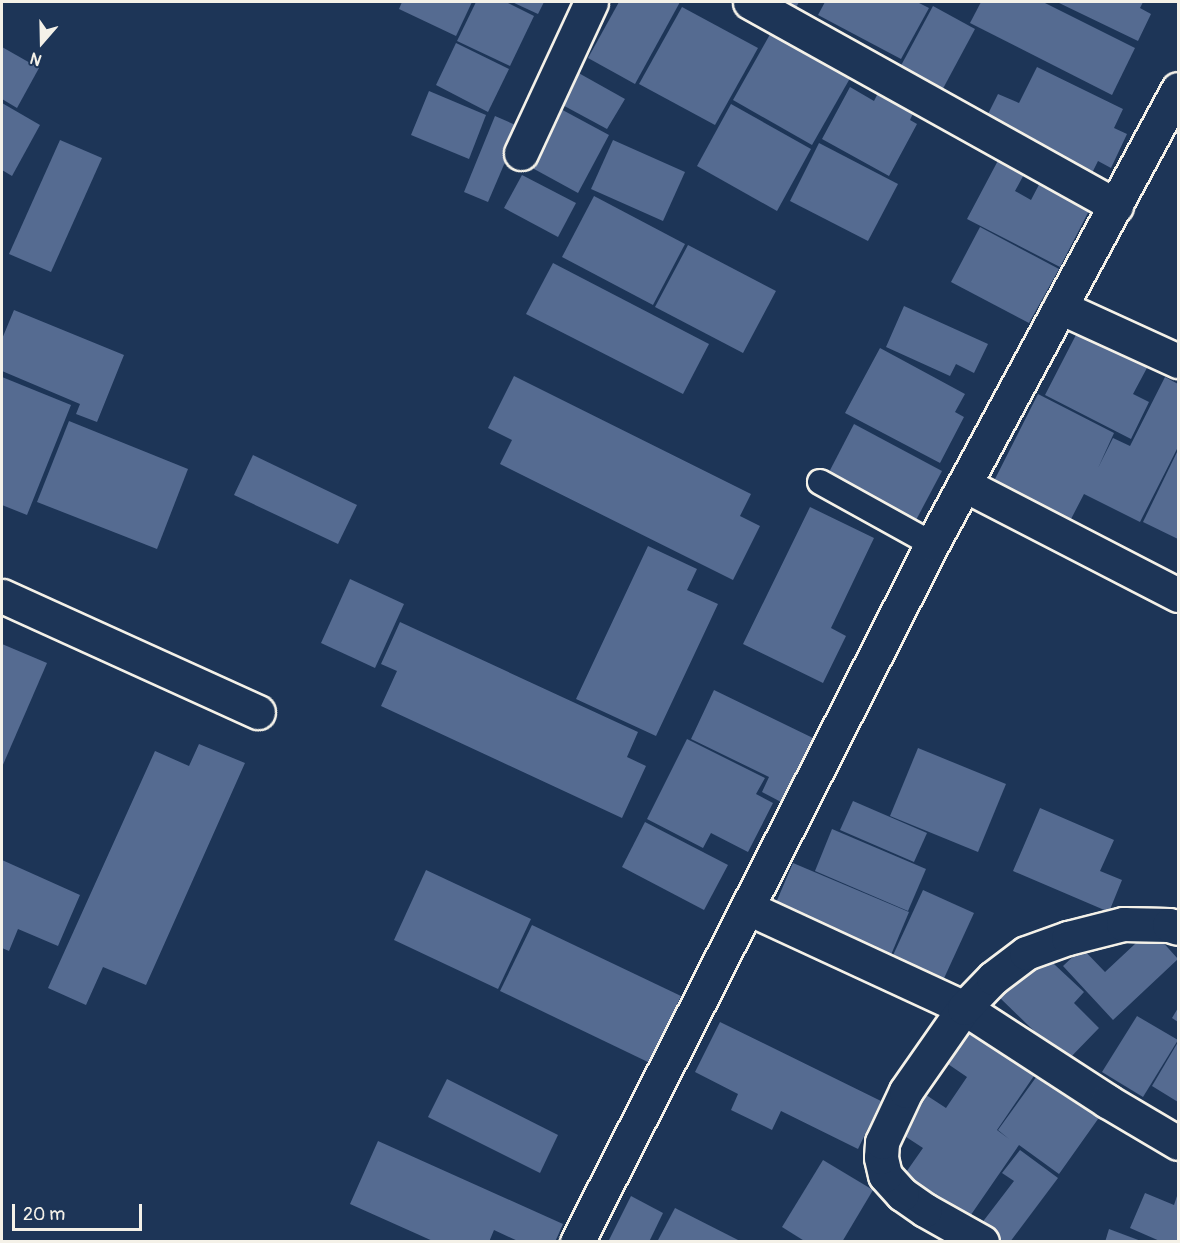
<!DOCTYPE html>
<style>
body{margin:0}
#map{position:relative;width:1180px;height:1243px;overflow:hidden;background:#1d3557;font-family:Pangolin,sans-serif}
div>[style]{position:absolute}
.building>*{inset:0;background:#556b91}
.roads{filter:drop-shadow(2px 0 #f4f1e8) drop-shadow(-2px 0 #f4f1e8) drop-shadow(0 2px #f4f1e8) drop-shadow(0 -2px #f4f1e8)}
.service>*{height:24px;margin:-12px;padding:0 12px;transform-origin:12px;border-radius:12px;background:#1d3557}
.minor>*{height:33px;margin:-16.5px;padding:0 16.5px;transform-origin:16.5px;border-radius:16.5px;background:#1d3557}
span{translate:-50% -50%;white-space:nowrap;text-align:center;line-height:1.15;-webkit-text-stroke:5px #1d3557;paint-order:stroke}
.frame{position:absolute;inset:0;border:3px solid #f4f1e8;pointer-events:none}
.north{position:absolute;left:12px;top:12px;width:60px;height:60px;-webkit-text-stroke:4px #1d3557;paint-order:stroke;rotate:200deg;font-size:16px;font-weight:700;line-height:24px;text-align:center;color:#f4f1e8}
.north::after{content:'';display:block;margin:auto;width:21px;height:27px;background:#f4f1e8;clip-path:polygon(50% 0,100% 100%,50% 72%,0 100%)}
.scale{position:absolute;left:12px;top:1204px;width:130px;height:27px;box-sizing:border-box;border:3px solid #f4f1e8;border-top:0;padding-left:8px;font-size:18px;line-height:21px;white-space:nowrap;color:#f4f1e8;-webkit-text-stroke:4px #1d3557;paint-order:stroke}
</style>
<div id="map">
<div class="building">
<i style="clip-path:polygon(402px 2px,472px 2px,456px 36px,399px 9px)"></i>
<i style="clip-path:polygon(476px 2px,506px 2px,534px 16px,510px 66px,457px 41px)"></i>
<i style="clip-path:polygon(512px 2px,544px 2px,538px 14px)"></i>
<i style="clip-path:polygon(619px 2px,680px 2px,635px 84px,588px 58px)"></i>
<i style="clip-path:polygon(770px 2px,799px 2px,793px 13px)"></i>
<i style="clip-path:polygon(825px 2px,917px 2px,929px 8px,901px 59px,818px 15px)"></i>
<i style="clip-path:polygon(981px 2px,1043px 2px,1135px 48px,1112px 95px,970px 23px)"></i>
<i style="clip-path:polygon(1057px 2px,1143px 2px,1140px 8px,1151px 14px,1138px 41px)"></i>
<i style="clip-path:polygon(933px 6px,975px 29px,939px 96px,897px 73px)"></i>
<i style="clip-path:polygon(682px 7px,758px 48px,715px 125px,639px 84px)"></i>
<i style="clip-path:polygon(773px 29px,853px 73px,812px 145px,733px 100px)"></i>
<i style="clip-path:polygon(456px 43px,509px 69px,488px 112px,436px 85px)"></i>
<i style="clip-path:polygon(2px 47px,39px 68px,17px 108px,2px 99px)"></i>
<i style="clip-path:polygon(1037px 67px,1123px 109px,1114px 128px,1127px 134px,1111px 168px,1098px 161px,1091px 175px,983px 124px,998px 94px,1019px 103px)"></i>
<i style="clip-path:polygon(575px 71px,625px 99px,607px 129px,557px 102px)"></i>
<i style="clip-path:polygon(850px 87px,874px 101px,880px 89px,915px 109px,910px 120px,917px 124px,889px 176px,822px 139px)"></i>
<i style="clip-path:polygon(429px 91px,486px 115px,469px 159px,411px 135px)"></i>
<i style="clip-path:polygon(2px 103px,40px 125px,12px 176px,2px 170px)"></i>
<i style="clip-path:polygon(731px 104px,811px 149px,777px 211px,697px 166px)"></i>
<i style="clip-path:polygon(557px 107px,609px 135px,578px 193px,525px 164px)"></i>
<i style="clip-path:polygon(495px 116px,520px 127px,488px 202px,464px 192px)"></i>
<i style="clip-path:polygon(60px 140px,102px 158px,51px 272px,9px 254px)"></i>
<i style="clip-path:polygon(613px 140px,685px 172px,663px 221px,591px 189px)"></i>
<i style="clip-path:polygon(819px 143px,898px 184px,868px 241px,790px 201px)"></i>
<i style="clip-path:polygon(1002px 153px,1028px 167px,1015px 191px,1031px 200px,1043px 177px,1093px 203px,1060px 267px,967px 219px)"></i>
<i style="clip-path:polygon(522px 175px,576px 203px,558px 237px,504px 208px)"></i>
<i style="clip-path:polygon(594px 196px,685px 244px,653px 305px,562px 257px)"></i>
<i style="clip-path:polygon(980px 227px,1059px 269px,1029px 323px,951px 282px)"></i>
<i style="clip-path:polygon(688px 245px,776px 291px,743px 353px,655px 307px)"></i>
<i style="clip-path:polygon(553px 263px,709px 344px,683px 394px,526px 314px)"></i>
<i style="clip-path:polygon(904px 306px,988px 344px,974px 373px,956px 364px,950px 376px,886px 347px)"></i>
<i style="clip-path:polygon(14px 310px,124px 355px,97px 422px,76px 414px,80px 404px,2px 371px,2px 339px)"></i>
<i style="clip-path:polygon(1078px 331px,1148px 366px,1133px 394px,1149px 402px,1131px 439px,1045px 395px)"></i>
<i style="clip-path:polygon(880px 348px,965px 394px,955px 412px,964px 417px,940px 463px,845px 413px)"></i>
<i style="clip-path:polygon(514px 376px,751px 494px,740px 516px,760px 526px,733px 580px,500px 464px,512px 440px,488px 428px)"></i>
<i style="clip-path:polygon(2px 377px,71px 405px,27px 515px,2px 505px)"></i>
<i style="clip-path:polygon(1165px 377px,1178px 384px,1178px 447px,1140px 522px,1084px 494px,1071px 519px,994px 481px,1038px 394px,1114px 433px,1098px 468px,1113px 438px,1130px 446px)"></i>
<i style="clip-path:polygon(69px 421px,188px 469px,157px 549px,37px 502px)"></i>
<i style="clip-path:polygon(854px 424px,942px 471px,915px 522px,827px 476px)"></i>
<i style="clip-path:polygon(1178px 450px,1178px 539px,1143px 522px)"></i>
<i style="clip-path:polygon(253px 455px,357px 505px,338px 544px,234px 495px)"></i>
<i style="clip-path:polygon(810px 507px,874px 538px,831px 628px,846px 636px,823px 683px,743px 644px)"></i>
<i style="clip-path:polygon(648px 546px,697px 569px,687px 590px,718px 604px,656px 736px,576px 699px)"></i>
<i style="clip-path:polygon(350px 579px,404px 604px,375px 668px,321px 643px)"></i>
<i style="clip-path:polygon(400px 622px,638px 732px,627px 757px,646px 766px,622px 818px,381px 706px,397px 671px,381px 664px)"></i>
<i style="clip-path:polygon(2px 644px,47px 663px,2px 767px)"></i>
<i style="clip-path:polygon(714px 690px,815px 739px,783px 803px,762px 792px,769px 777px,691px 739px)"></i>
<i style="clip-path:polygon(687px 739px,765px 778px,756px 794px,773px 803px,748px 852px,711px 833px,703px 848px,647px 819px)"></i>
<i style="clip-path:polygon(199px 744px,245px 763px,146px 985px,103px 967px,86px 1005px,48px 988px,155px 751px,189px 766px)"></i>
<i style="clip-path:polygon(918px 748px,1006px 784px,978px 852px,890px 816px)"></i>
<i style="clip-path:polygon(853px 801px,927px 833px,914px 862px,840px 830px)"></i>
<i style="clip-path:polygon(1040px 808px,1114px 840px,1100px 871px,1122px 880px,1109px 912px,1013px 871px)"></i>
<i style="clip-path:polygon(645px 822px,728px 865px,704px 910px,622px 867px)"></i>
<i style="clip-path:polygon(832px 829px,926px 869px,908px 911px,815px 871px)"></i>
<i style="clip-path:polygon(2px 860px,80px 895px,58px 946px,18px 929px,9px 951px,2px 948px)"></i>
<i style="clip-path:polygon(793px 863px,909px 912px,888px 962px,772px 912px)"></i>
<i style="clip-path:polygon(426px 870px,531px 919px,498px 989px,394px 940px)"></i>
<i style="clip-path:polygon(923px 890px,974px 913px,940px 987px,889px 964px)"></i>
<i style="clip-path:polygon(532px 925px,681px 996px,650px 1063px,500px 991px)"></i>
<i style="clip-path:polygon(1151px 929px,1178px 959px,1113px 1020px,1063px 966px,1082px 948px,1105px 972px)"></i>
<i style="clip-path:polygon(1040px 951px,1084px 992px,1074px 1003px,1099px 1028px,1066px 1062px,997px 995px)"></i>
<i style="clip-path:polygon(1178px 1008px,1178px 1022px,1172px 1018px)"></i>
<i style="clip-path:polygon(1137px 1016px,1178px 1040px,1143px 1097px,1102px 1072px)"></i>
<i style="clip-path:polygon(720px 1022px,881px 1101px,858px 1149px,781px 1111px,772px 1130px,731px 1110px,738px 1094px,695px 1072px)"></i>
<i style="clip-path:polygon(973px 1022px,1040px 1067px,997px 1130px,1009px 1139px,998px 1130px,1042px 1069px,1103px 1112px,1059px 1174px,1019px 1145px,966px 1222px,902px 1178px,923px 1148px,897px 1131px,923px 1093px,946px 1108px,967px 1077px,945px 1062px)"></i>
<i style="clip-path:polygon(1178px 1042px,1178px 1102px,1152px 1086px)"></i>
<i style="clip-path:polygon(447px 1079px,558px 1135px,540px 1173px,428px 1117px)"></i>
<i style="clip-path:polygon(378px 1141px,563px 1224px,555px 1242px,520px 1242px,494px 1230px,489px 1242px,435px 1242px,350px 1204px)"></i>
<i style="clip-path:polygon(1020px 1150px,1058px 1178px,1010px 1242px,997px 1242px,978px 1228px,1014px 1181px,1002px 1173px)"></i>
<i style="clip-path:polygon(823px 1160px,873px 1190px,842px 1242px,806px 1242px,782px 1227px)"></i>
<i style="clip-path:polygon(1145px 1193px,1174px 1205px,1178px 1193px,1178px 1242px,1162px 1242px,1130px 1228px)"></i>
<i style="clip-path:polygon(631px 1196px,663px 1213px,649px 1242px,608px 1242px)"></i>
<i style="clip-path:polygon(675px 1208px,742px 1242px,657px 1242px)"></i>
<i style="clip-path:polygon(1109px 1229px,1141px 1241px,1141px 1242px,1105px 1242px)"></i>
</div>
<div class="roads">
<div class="service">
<i style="left:820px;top:482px;width:128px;rotate:29deg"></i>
</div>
<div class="minor">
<i style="left:750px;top:2px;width:419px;rotate:29.1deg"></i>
<i style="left:521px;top:153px;width:166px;rotate:-65.1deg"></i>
<i style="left:1060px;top:307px;width:130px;rotate:24.6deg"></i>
<i style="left:965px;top:485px;width:240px;rotate:27.3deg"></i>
<i style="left:2px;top:596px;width:281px;rotate:24.4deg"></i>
<i style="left:748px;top:908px;width:238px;rotate:24.8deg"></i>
<i style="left:964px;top:1008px;width:171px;rotate:33deg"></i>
<i style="left:1107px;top:1101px;width:82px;rotate:30.6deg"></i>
<i style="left:577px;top:1242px;width:783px;rotate:-63.04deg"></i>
<i style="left:932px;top:544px;width:517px;rotate:-61.6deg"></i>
<i style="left:982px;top:1242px;width:65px;rotate:-150.7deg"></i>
<i style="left:925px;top:1210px;width:28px;rotate:-145deg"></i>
<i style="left:902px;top:1194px;width:25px;rotate:-132deg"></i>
<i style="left:885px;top:1175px;width:18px;rotate:-103deg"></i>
<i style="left:881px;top:1157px;width:15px;rotate:-86deg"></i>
<i style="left:882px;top:1142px;width:56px;rotate:-64.8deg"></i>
<i style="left:906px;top:1091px;width:101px;rotate:-55.1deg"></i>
<i style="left:964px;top:1008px;width:42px;rotate:-46deg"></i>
<i style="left:993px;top:978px;width:41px;rotate:-37.1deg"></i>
<i style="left:1026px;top:953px;width:45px;rotate:-19.7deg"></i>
<i style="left:1068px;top:938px;width:57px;rotate:-14.3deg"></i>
<i style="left:1123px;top:924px;width:46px;rotate:1.2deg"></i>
<i style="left:1169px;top:925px;width:9px;rotate:18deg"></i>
</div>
</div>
<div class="frame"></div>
<div class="north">N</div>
<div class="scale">20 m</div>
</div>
